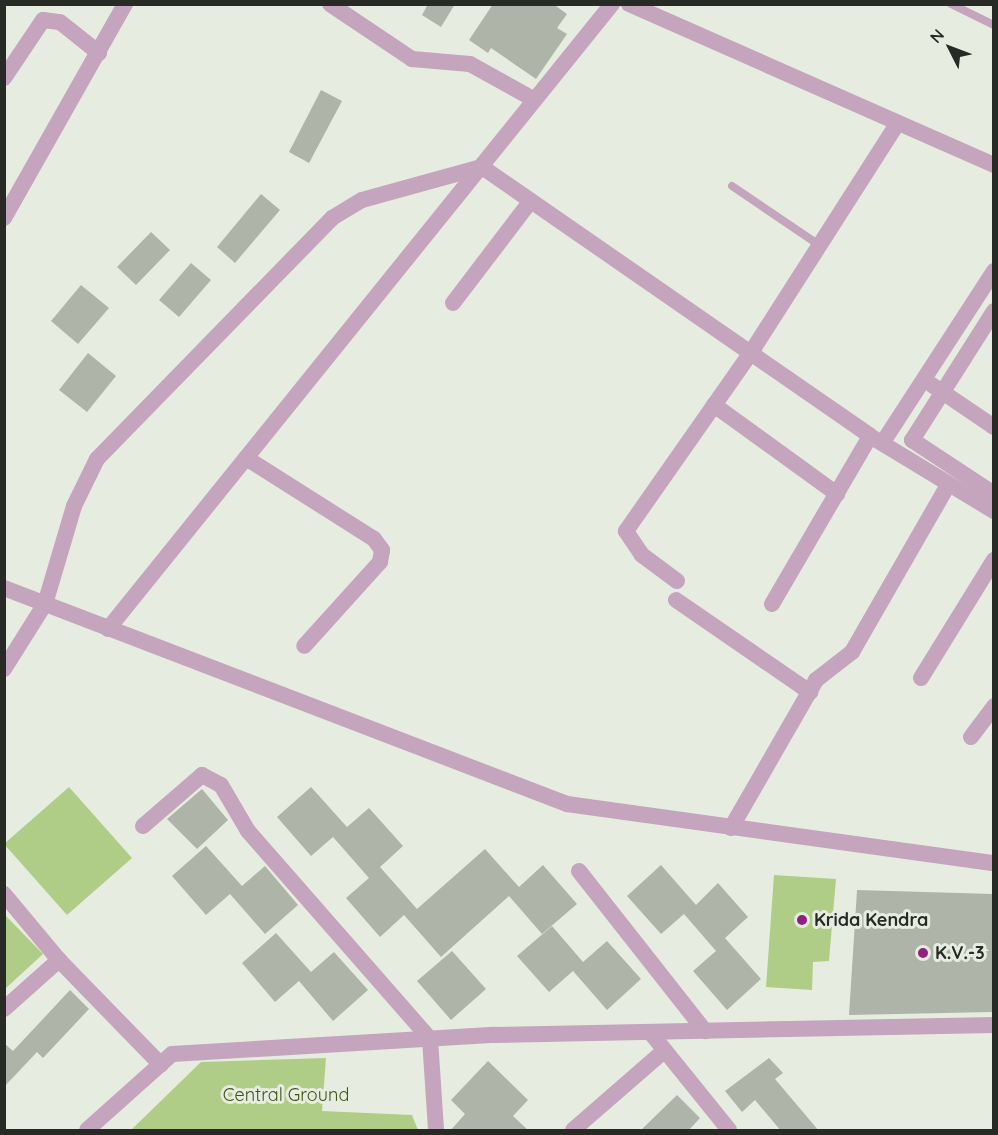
<!DOCTYPE html>
<style>
body{margin:0}
#map{position:relative;width:998px;height:1135px;overflow:hidden;background:#e7ece0;font-family:Quicksand,sans-serif}
div>[style]{position:absolute}
.green>*{inset:0;background:#b0cd87}
.building>*{inset:0;background:#afb4a9}
.service>*{height:8px;margin:-4px;padding:0 4px;transform-origin:4px;border-radius:4px;background:#c5a4bd}
.minor>*{height:16px;margin:-8px;padding:0 8px;transform-origin:8px;border-radius:8px;background:#c5a4bd}
.dots>*{width:16px;height:16px;translate:-50% -50%;box-sizing:border-box;border:3px solid #e7ece0;border-radius:50%}
span{translate:-50% -50%;white-space:nowrap;text-align:center;line-height:1.15;-webkit-text-stroke:6px #e7ece0;paint-order:stroke}
.poi-label{font-size:18px;color:#282a26;font-weight:700}
.left{translate:0 -50%;text-align:left}
.park-label{font-size:18px;color:#3d5216}
.frame{position:absolute;inset:0;border:6px solid #282a26;pointer-events:none}
.north{position:absolute;left:920px;top:18px;width:60px;height:60px;-webkit-text-stroke:4px #e7ece0;paint-order:stroke;rotate:312deg;font-size:16px;font-weight:700;line-height:24px;text-align:center;color:#282a26}
.north::after{content:'';display:block;margin:auto;width:21px;height:27px;background:#282a26;clip-path:polygon(50% 0,100% 100%,50% 72%,0 100%)}
</style>
<div id="map">
<div class="green">
<i style="clip-path:polygon(69px 787px,132px 858px,67px 915px,4px 844px)"></i>
<i style="clip-path:polygon(774px 875px,836px 879px,829px 961px,813px 962px,812px 990px,766px 987px)"></i>
<i style="clip-path:polygon(5px 915px,43px 954px,5px 989px)"></i>
<i style="clip-path:polygon(326px 1058px,322px 1111px,412px 1115px,418px 1130px,131px 1130px,201px 1062px)"></i>
</div>
<div class="building">
<i style="clip-path:polygon(428px 4px,455px 4px,441px 27px,422px 15px)"></i>
<i style="clip-path:polygon(493px 4px,553px 4px,567px 14px,557px 28px,567px 34px,536px 79px,491px 48px,488px 53px,469px 40px)"></i>
<i style="clip-path:polygon(321px 90px,342px 101px,309px 163px,289px 152px)"></i>
<i style="clip-path:polygon(261px 194px,280px 210px,235px 263px,217px 247px)"></i>
<i style="clip-path:polygon(151px 232px,170px 250px,136px 285px,117px 267px)"></i>
<i style="clip-path:polygon(191px 263px,211px 280px,179px 317px,159px 300px)"></i>
<i style="clip-path:polygon(81px 285px,109px 308px,78px 344px,51px 321px)"></i>
<i style="clip-path:polygon(88px 353px,116px 376px,87px 412px,59px 390px)"></i>
<i style="clip-path:polygon(311px 787px,347px 827px,369px 808px,403px 846px,380px 867px,417px 909px,485px 849px,519px 887px,543px 865px,577px 904px,542px 934px,509px 896px,441px 957px,404px 915px,380px 937px,346px 898px,369px 878px,333px 837px,311px 856px,277px 817px)"></i>
<i style="clip-path:polygon(202px 789px,228px 820px,197px 849px,167px 819px)"></i>
<i style="clip-path:polygon(206px 846px,242px 886px,265px 866px,298px 905px,265px 934px,230px 894px,206px 915px,172px 876px)"></i>
<i style="clip-path:polygon(661px 865px,696px 905px,718px 883px,748px 917px,725px 938px,761px 979px,727px 1010px,693px 971px,716px 951px,684px 914px,661px 934px,627px 896px)"></i>
<i style="clip-path:polygon(857px 890px,993px 894px,993px 1012px,849px 1015px)"></i>
<i style="clip-path:polygon(552px 926px,583px 962px,607px 941px,641px 979px,607px 1010px,573px 971px,549px 992px,517px 956px)"></i>
<i style="clip-path:polygon(276px 933px,311px 972px,334px 952px,368px 990px,333px 1021px,299px 981px,275px 1002px,242px 963px)"></i>
<i style="clip-path:polygon(452px 951px,486px 989px,451px 1020px,417px 981px)"></i>
<i style="clip-path:polygon(70px 990px,89px 1009px,43px 1058px,37px 1052px,4px 1087px,4px 1043px,13px 1051px)"></i>
<i style="clip-path:polygon(769px 1058px,783px 1073px,775px 1079px,819px 1131px,781px 1131px,755px 1100px,742px 1112px,725px 1091px)"></i>
<i style="clip-path:polygon(488px 1061px,528px 1100px,513px 1116px,529px 1131px,450px 1131px,465px 1114px,451px 1100px)"></i>
<i style="clip-path:polygon(677px 1095px,700px 1118px,688px 1131px,640px 1131px)"></i>
</div>
<div class="service">
<i style="left:951px;top:4px;width:48px;rotate:26deg"></i>
<i style="left:732px;top:186px;width:105px;rotate:34.1deg"></i>
</div>
<div class="minor">
<i style="left:330px;top:4px;width:99px;rotate:33.9deg"></i>
<i style="left:412px;top:59px;width:58px;rotate:4.9deg"></i>
<i style="left:470px;top:64px;width:74px;rotate:29deg"></i>
<i style="left:629px;top:4px;width:399px;rotate:23.8deg"></i>
<i style="left:4px;top:78px;width:70px;rotate:-56.1deg"></i>
<i style="left:43px;top:20px;width:17px;rotate:7deg"></i>
<i style="left:60px;top:22px;width:50px;rotate:38.5deg"></i>
<i style="left:4px;top:218px;width:246px;rotate:-60.5deg"></i>
<i style="left:453px;top:303px;width:127px;rotate:-52.7deg"></i>
<i style="left:994px;top:311px;width:153px;rotate:122.4deg"></i>
<i style="left:912px;top:440px;width:98px;rotate:33.4deg"></i>
<i style="left:932px;top:385px;width:75px;rotate:34.1deg"></i>
<i style="left:714px;top:405px;width:152px;rotate:35.9deg"></i>
<i style="left:883px;top:442px;width:204px;rotate:-57deg"></i>
<i style="left:246px;top:458px;width:151px;rotate:32.3deg"></i>
<i style="left:374px;top:539px;width:14px;rotate:54deg"></i>
<i style="left:382px;top:550px;width:12px;rotate:99deg"></i>
<i style="left:380px;top:562px;width:113px;rotate:132.1deg"></i>
<i style="left:677px;top:581px;width:44px;rotate:-143.4deg"></i>
<i style="left:642px;top:555px;width:29px;rotate:-124deg"></i>
<i style="left:626px;top:531px;width:216px;rotate:-55deg"></i>
<i style="left:750px;top:354px;width:273px;rotate:-57.4deg"></i>
<i style="left:4px;top:588px;width:603px;rotate:20.99deg"></i>
<i style="left:567px;top:804px;width:431px;rotate:7.9deg"></i>
<i style="left:676px;top:600px;width:163px;rotate:34.5deg"></i>
<i style="left:772px;top:604px;width:194px;rotate:-59.7deg"></i>
<i style="left:108px;top:629px;width:803px;rotate:-51.12deg"></i>
<i style="left:4px;top:669px;width:77px;rotate:-57.8deg"></i>
<i style="left:45px;top:604px;width:102px;rotate:-73.5deg"></i>
<i style="left:74px;top:506px;width:52px;rotate:-63.9deg"></i>
<i style="left:97px;top:459px;width:337px;rotate:-45.7deg"></i>
<i style="left:332px;top:218px;width:35px;rotate:-31deg"></i>
<i style="left:362px;top:200px;width:124px;rotate:-15.4deg"></i>
<i style="left:482px;top:167px;width:472px;rotate:34.7deg"></i>
<i style="left:870px;top:436px;width:145px;rotate:31.2deg"></i>
<i style="left:921px;top:678px;width:139px;rotate:-58.3deg"></i>
<i style="left:971px;top:737px;width:39px;rotate:-53deg"></i>
<i style="left:143px;top:826px;width:78px;rotate:-40.8deg"></i>
<i style="left:202px;top:775px;width:21px;rotate:28deg"></i>
<i style="left:221px;top:785px;width:53px;rotate:59.6deg"></i>
<i style="left:248px;top:831px;width:276px;rotate:48.8deg"></i>
<i style="left:430px;top:1039px;width:91px;rotate:86.2deg"></i>
<i style="left:731px;top:828px;width:171px;rotate:-60.1deg"></i>
<i style="left:816px;top:680px;width:46px;rotate:-37.9deg"></i>
<i style="left:852px;top:652px;width:190px;rotate:-60.1deg"></i>
<i style="left:579px;top:871px;width:204px;rotate:51.8deg"></i>
<i style="left:4px;top:894px;width:86px;rotate:50.2deg"></i>
<i style="left:4px;top:1009px;width:74px;rotate:-41.7deg"></i>
<i style="left:59px;top:960px;width:146px;rotate:45.8deg"></i>
<i style="left:650px;top:1032px;width:126px;rotate:51.1deg"></i>
<i style="left:87px;top:1130px;width:114px;rotate:-41.8deg"></i>
<i style="left:172px;top:1054px;width:323px;rotate:-3.4deg"></i>
<i style="left:494px;top:1035px;width:500px;rotate:-1.15deg"></i>
<i style="left:573px;top:1130px;width:121px;rotate:-41deg"></i>
</div>
<div class="dots">
<i style="left:802px;top:920px;background:#902081"></i>
<i style="left:923px;top:953px;background:#902081"></i>
</div>
<div class="poi-label">
<span class="left" style="left:814px;top:920px">Krida Kendra</span>
<span class="left" style="left:935px;top:953px">K.V.-3</span>
</div>
<div class="park-label">
<span style="left:286px;top:1095px">Central Ground</span>
</div>
<div class="frame"></div>
<div class="north">N</div>
</div>
